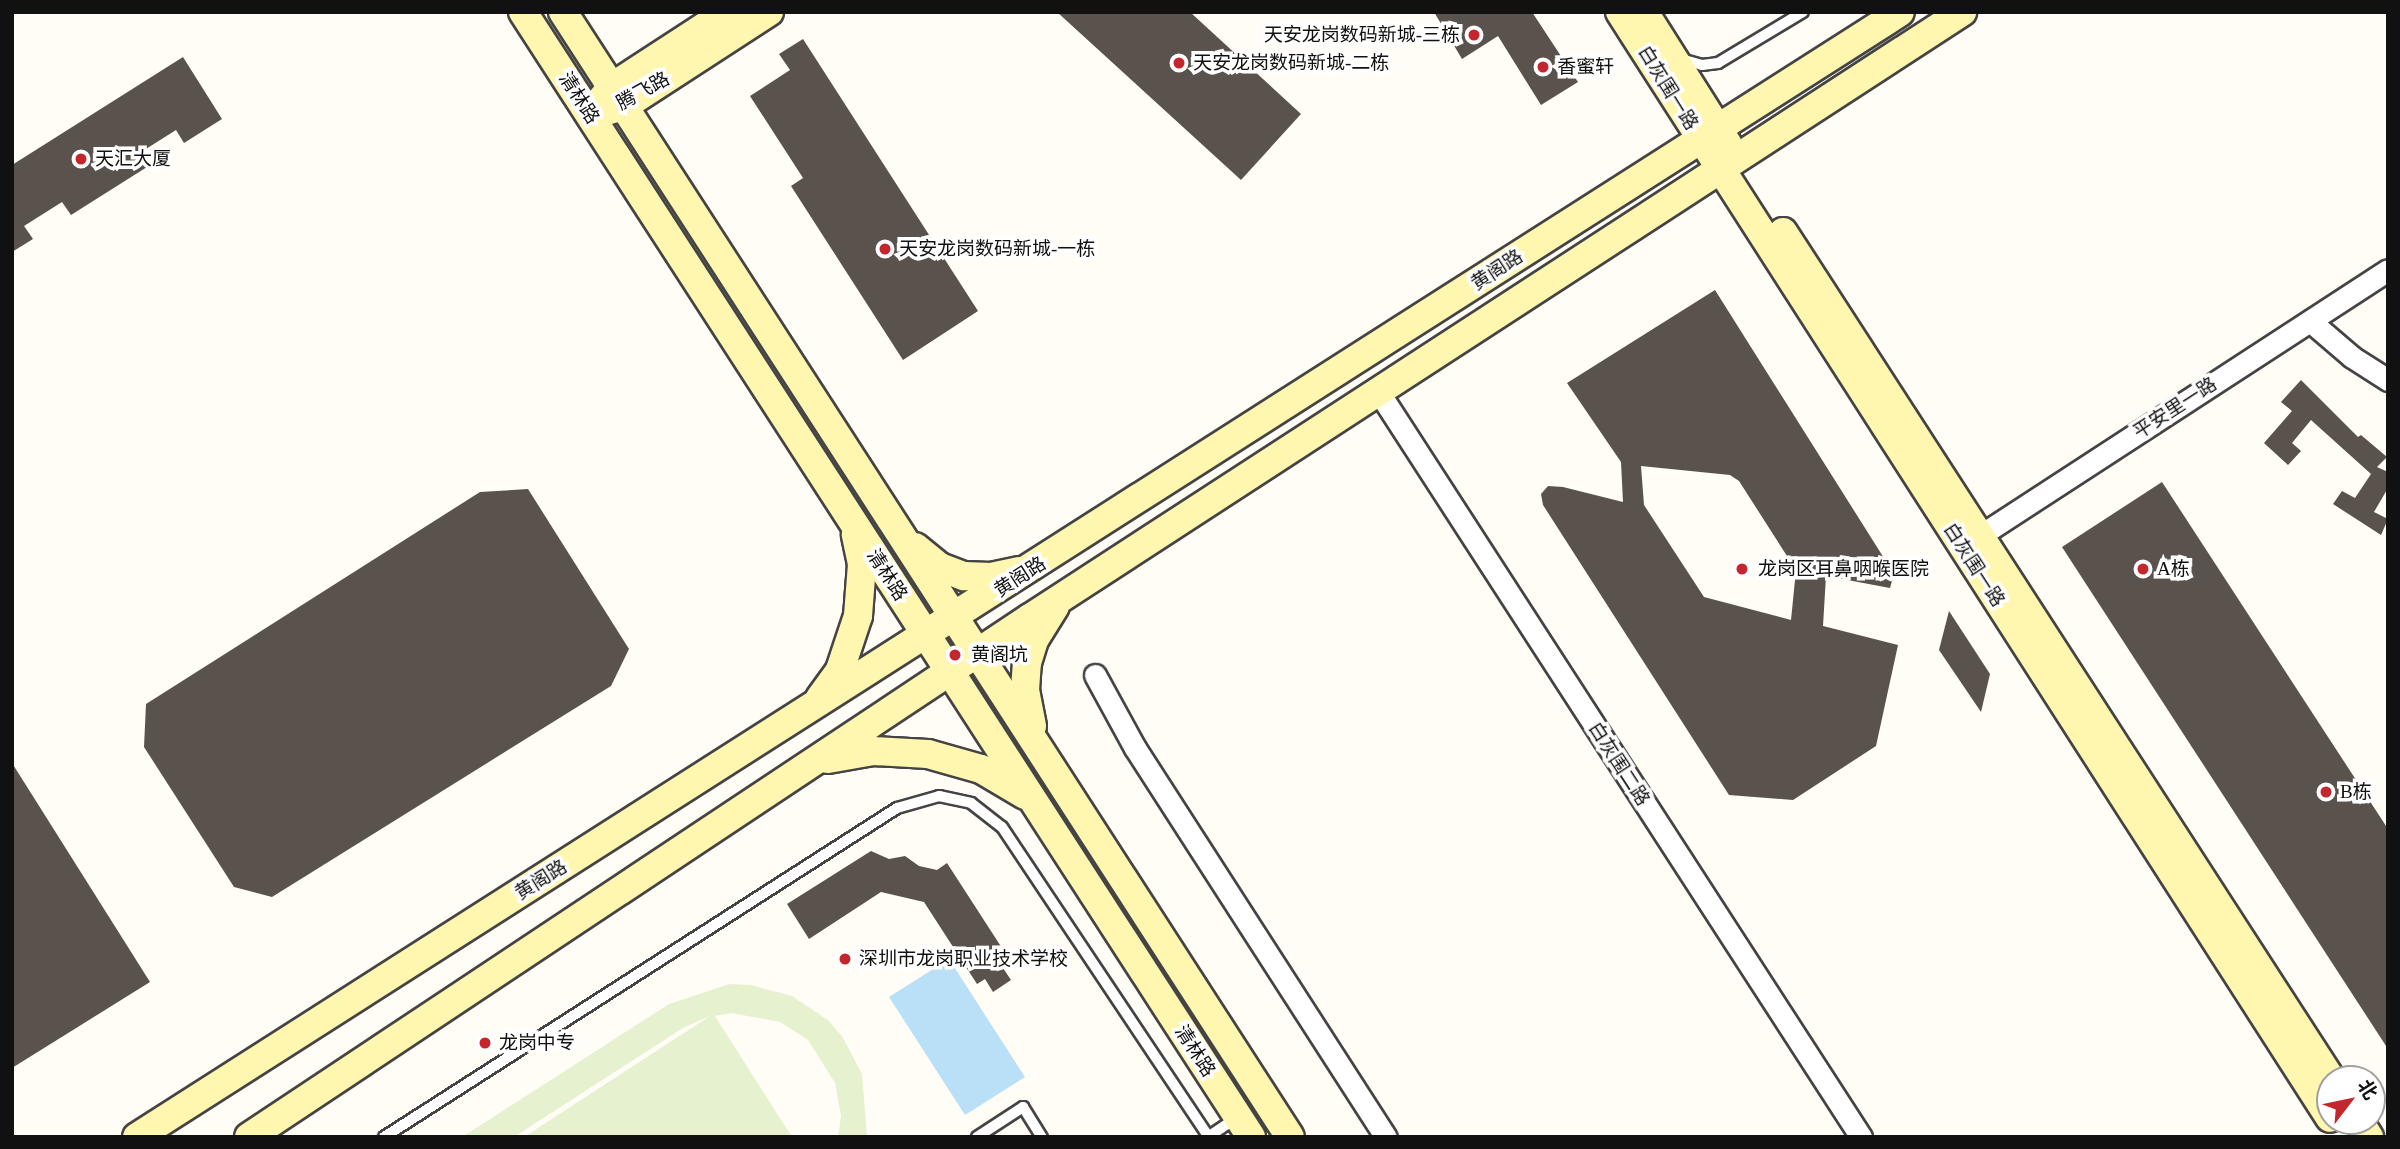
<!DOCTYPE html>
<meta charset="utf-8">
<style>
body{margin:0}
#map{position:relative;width:2400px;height:1149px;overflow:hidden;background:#fffdf5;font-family:"Times New Roman","Noto Sans SC",serif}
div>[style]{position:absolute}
.pitch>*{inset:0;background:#e6f2cf}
.water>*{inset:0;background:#b9e0f7}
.building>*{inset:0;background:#5a524d}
.roads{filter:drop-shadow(2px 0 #444) drop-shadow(-2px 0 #444) drop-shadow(0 2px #444) drop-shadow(0 -2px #444)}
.lane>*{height:10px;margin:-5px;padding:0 5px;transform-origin:5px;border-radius:5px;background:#fff}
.street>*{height:21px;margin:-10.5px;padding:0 10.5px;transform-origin:10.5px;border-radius:10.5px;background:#fff}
.secondary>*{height:28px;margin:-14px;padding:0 14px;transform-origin:14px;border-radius:14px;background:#fff6b0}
.dots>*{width:19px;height:19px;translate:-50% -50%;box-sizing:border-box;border:4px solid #fff;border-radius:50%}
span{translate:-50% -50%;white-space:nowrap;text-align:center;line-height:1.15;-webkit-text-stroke:7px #fff;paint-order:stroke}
.poi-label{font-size:19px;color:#111}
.right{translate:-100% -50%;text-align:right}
.left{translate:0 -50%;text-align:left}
.street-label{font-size:19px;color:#111}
.frame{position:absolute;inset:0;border:14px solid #111;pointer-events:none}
.north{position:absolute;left:2316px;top:1065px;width:70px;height:70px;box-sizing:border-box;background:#fff;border:2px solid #a0a0a0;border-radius:50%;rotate:58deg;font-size:19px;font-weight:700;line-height:28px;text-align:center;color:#111}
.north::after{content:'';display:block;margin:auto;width:24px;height:32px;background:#c4262e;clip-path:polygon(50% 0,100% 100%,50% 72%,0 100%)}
</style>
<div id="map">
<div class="pitch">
<i style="clip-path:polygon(729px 984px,751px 985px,792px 996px,828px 1020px,842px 1036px,862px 1074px,867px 1137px,838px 1137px,841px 1116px,835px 1083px,808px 1040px,780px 1022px,731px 1013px,715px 1016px,792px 1137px,524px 1137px,710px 1016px,683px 1028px,514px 1137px,462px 1137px,669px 1004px)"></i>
</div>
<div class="water">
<i style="clip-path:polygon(949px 959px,1025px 1077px,965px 1115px,889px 997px)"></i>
</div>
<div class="building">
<i style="clip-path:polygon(1057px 12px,1190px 12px,1301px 114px,1241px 180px)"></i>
<i style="clip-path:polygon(1434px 12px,1532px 12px,1578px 82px,1541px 105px,1498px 36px,1462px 59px)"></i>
<i style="clip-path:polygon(803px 39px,978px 311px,903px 360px,791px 186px,803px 178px,750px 96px,790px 70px,779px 54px)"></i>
<i style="clip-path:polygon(183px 57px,222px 119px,184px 143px,176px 130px,138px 154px,147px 167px,71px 215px,62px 202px,24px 226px,33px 239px,12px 252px,12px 165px)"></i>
<i style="clip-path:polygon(evenodd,1715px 290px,1894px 574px,1890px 588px,1826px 576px,1823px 626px,1898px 645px,1876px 746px,1793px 800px,1729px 795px,1543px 505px,1541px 494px,1548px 486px,1563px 487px,1623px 502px,1621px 462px,1567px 383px,1715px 290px,1641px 466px,1730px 475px,1739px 481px,1796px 570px,1791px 620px,1704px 597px,1644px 505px,1641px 466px)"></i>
<i style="clip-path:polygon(2301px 380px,2358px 437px,2361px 435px,2387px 457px,2377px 467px,2388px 472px,2388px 488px,2374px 512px,2388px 519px,2381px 535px,2333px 504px,2342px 491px,2355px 498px,2371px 474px,2311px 420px,2292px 443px,2301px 451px,2288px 465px,2264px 443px,2292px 411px,2281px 402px)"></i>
<i style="clip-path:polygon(2162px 482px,2388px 829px,2388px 1049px,2062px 547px)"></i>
<i style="clip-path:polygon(528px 489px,629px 649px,611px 686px,272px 897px,234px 887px,144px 747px,146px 704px,480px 492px)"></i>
<i style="clip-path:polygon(1949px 611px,1990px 674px,1981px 712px,1939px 650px)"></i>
<i style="clip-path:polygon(12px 763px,150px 982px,12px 1068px)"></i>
<i style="clip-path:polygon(871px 851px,889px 859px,905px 856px,919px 866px,937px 870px,947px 863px,1011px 962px,1003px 968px,1011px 980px,993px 992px,985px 979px,977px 984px,924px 902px,881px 892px,809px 939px,787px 904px)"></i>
</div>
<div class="roads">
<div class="lane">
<i style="left:1681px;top:59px;width:22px;rotate:16deg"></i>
<i style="left:1702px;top:65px;width:16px;rotate:-7deg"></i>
<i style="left:1718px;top:63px;width:99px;rotate:-31deg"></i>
<i style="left:384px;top:1137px;width:609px;rotate:-32.67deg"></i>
<i style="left:897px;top:808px;width:44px;rotate:-15.9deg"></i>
<i style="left:939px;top:796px;width:33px;rotate:12deg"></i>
<i style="left:971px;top:803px;width:39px;rotate:38deg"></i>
<i style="left:1002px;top:827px;width:373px;rotate:56.3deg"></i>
<i style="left:977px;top:1137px;width:55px;rotate:-33.1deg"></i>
<i style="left:1023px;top:1107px;width:36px;rotate:58deg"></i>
<i style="left:1208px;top:1137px;width:36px;rotate:-34deg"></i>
</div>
<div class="street">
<i style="left:2310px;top:321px;width:55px;rotate:40.6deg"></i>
<i style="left:2352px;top:357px;width:43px;rotate:32.6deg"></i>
<i style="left:1378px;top:391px;width:889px;rotate:57.08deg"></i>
<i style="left:1967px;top:544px;width:502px;rotate:-33.06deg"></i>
<i style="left:1095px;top:675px;width:83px;rotate:61.3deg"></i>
<i style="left:1135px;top:748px;width:463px;rotate:57.2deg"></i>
</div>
<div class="secondary">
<i style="left:523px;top:12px;width:1340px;rotate:57.09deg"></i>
<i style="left:563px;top:12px;width:1339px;rotate:57.13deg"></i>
<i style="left:1620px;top:12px;width:1314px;rotate:57.3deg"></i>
<i style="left:1644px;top:12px;width:157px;rotate:57.7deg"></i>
<i style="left:601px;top:100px;width:17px;rotate:-50deg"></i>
<i style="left:612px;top:87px;width:137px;rotate:-33.1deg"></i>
<i style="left:606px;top:111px;width:19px;rotate:-16deg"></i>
<i style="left:624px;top:106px;width:173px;rotate:-33deg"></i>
<i style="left:1783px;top:232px;width:1009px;rotate:57.1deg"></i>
<i style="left:915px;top:547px;width:32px;rotate:39deg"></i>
<i style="left:940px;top:567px;width:26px;rotate:21deg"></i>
<i style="left:964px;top:576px;width:27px;rotate:2deg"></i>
<i style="left:991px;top:577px;width:29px;rotate:-12deg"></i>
<i style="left:820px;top:698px;width:34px;rotate:-54deg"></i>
<i style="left:840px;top:670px;width:57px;rotate:-71.6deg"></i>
<i style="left:858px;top:616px;width:52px;rotate:-85.6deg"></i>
<i style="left:862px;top:564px;width:30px;rotate:-102deg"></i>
<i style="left:1032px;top:726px;width:37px;rotate:-101deg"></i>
<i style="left:1025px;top:690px;width:27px;rotate:-86deg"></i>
<i style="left:1027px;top:663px;width:24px;rotate:-73deg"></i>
<i style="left:1034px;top:640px;width:39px;rotate:-58deg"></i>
<i style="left:828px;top:759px;width:46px;rotate:-10.1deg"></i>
<i style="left:873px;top:751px;width:55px;rotate:3.1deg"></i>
<i style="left:928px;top:754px;width:55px;rotate:15.8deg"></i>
<i style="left:981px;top:769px;width:51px;rotate:30.6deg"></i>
<i style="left:2359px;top:1121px;width:19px;rotate:58deg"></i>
<i style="left:137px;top:1137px;width:2091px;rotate:-32.54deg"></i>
<i style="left:249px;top:1137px;width:938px;rotate:-33.61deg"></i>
<i style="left:1030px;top:618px;width:1112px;rotate:-33.03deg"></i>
</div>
</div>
<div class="dots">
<i style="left:1474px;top:35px;background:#c4262e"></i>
<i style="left:1179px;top:63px;background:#c4262e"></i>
<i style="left:1543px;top:67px;background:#c4262e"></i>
<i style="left:81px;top:159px;background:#c4262e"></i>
<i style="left:885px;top:249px;background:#c4262e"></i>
<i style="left:1742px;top:569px;background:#c4262e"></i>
<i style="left:2143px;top:569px;background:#c4262e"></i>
<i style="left:955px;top:655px;background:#c4262e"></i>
<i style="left:2326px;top:792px;background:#c4262e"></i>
<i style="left:845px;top:959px;background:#c4262e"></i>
<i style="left:485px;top:1043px;background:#c4262e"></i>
</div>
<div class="poi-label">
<span class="right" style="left:1460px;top:35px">天安龙岗数码新城-三栋</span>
<span class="left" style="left:1193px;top:63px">天安龙岗数码新城-二栋</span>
<span class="left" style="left:1557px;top:67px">香蜜轩</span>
<span class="left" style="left:95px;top:159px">天汇大厦</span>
<span class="left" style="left:899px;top:249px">天安龙岗数码新城-一栋</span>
<span class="left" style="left:1758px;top:569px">龙岗区耳鼻咽喉医院</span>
<span class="left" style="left:2157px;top:569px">A栋</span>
<span class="left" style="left:971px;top:655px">黄阁坑</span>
<span class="left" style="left:2340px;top:792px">B栋</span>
<span class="left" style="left:859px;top:959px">深圳市龙岗职业技术学校</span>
<span class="left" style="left:499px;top:1043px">龙岗中专</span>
</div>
<div class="street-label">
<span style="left:1668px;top:88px;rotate:58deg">白灰围一路</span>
<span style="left:643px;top:91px;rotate:-29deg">腾飞路</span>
<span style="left:579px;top:98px;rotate:57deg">清林路</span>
<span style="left:1497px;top:270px;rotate:-33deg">黄阁路</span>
<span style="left:2175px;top:408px;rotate:-33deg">平安里一路</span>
<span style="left:1974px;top:565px;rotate:57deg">白灰围一路</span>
<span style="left:887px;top:575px;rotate:57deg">清林路</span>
<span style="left:1020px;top:577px;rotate:-33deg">黄阁路</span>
<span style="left:1619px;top:764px;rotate:57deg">白灰围二路</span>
<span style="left:541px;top:880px;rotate:-32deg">黄阁路</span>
<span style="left:1195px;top:1051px;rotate:57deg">清林路</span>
</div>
<div class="frame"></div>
<div class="north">北</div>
</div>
